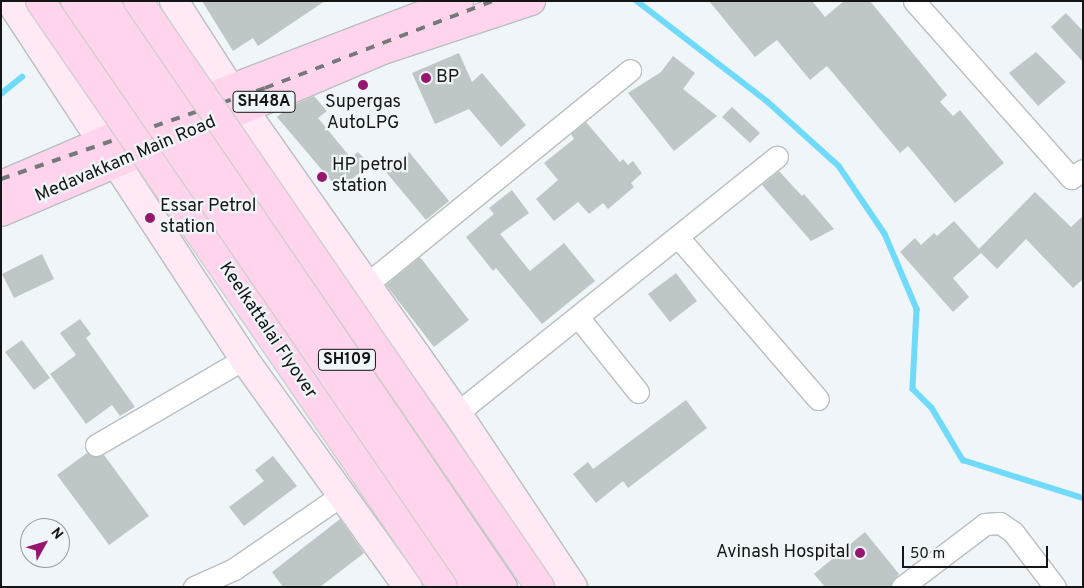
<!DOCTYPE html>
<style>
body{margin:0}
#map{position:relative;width:1084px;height:588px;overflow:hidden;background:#eff5f8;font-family:Overpass,sans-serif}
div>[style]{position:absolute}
.stream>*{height:5.5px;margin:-2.75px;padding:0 2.75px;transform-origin:2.75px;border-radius:2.75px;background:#6fdafa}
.building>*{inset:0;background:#bfc6c8}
.roads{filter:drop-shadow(1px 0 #b9bfc1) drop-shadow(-1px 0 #b9bfc1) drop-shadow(0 1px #b9bfc1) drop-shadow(0 -1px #b9bfc1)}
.street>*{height:21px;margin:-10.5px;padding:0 10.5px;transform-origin:10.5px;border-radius:10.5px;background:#fff}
.secondary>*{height:28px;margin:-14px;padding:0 14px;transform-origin:14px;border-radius:14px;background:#ffe9f5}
.primary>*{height:28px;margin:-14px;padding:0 14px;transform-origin:14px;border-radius:14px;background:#ffd4ec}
.rail>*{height:4px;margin-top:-2px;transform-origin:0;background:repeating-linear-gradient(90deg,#75797b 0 9px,transparent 0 18px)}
.bridges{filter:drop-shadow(1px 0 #d0d0d0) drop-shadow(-1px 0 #d0d0d0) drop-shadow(0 1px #d0d0d0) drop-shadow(0 -1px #d0d0d0)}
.primary-bridge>*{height:28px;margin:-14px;padding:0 14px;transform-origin:14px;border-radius:14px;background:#ffd4ec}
.dots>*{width:14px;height:14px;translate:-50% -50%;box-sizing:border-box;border:2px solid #eff5f8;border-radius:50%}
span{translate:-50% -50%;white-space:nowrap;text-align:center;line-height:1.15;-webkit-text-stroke:4.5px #eff5f8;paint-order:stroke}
.shield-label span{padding:1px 4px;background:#eff5f8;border:1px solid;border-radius:4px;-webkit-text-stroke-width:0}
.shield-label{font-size:16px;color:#131516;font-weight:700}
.poi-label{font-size:18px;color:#131516}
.left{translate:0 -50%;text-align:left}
.right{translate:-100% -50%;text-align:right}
.street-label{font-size:18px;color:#131516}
.frame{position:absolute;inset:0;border:2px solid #131516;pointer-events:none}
.north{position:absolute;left:20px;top:518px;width:50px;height:50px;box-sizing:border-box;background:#eff5f8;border:1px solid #979b9e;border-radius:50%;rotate:51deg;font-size:14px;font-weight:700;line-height:20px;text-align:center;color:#131516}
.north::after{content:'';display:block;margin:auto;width:18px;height:22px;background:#96156d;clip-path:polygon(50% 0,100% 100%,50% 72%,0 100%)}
.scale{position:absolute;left:902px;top:546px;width:146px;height:22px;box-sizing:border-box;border:2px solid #131516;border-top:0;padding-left:6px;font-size:15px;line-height:18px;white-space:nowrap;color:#131516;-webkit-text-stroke:4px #eff5f8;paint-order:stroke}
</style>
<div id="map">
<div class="stream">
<i style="left:637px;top:1px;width:164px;rotate:37.6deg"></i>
<i style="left:767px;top:101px;width:97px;rotate:42.1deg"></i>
<i style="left:839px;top:166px;width:82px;rotate:55.9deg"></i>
<i style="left:885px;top:234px;width:82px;rotate:66.9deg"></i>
<i style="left:917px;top:309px;width:80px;rotate:92.9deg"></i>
<i style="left:913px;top:389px;width:27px;rotate:45deg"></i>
<i style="left:932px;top:408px;width:61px;rotate:59.2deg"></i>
<i style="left:963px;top:460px;width:126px;rotate:17.6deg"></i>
<i style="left:1px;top:94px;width:27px;rotate:-39deg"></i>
</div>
<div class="building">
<i style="clip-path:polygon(202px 1px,325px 1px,258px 46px,253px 38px,233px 51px)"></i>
<i style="clip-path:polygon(709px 1px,812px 1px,825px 17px,844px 1px,870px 1px,947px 95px,940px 102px,953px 116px,960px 110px,1004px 163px,955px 203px,908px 146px,900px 153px,827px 66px,810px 80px,777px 40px,755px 57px)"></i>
<i style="clip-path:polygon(1066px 13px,1083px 31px,1083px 62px,1051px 27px)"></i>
<i style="clip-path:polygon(1036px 52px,1066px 82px,1038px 106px,1009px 73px)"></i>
<i style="clip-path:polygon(459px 53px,472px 82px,482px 73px,526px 125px,501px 147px,469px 109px,435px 124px,412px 73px)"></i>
<i style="clip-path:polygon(673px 56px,695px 73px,683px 89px,717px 116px,674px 151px,628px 93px,661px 72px)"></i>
<i style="clip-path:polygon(314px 96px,327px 111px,318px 118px,351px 158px,358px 152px,370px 164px,339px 190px,277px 117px,289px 107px)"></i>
<i style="clip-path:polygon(732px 107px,760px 133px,750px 143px,722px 117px)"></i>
<i style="clip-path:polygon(586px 122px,620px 162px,623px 159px,628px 165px,633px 161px,642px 173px,631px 183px,634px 187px,608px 209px,603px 203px,589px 214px,578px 202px,554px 221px,536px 199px,558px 180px,544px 163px,574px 139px,571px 134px)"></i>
<i style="clip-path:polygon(409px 152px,449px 201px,426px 220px,386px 172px)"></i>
<i style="clip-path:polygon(779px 171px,802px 196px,804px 194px,834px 229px,811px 241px,762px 185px)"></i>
<i style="clip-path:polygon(512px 190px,529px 213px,500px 234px,530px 271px,564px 243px,595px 281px,542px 324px,496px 268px,493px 271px,466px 237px,494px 214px,489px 208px)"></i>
<i style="clip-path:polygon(1035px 192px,1071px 227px,1083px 216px,1083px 279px,1073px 288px,1026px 239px,997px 269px,981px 253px,953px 278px,969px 297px,953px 312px,900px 252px,915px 238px,921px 245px,934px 233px,937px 236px,954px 221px,979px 249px)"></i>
<i style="clip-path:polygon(42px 254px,54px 279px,14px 298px,2px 274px)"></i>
<i style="clip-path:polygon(420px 257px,469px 320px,434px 347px,386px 285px)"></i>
<i style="clip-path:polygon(676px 273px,697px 301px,670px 322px,648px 294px)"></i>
<i style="clip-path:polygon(80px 319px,91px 334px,86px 338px,135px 407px,120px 416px,112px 405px,86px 424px,50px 374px,76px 355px,60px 333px)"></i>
<i style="clip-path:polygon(22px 340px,50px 378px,34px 390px,5px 352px)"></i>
<i style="clip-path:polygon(686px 400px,707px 428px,628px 488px,623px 481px,596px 503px,573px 474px,588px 462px,593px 469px)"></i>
<i style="clip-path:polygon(87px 453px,96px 457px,104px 455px,149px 516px,109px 545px,57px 475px)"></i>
<i style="clip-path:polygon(273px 456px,297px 486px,244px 526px,229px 507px,264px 481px,255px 470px)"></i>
<i style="clip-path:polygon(340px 519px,364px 553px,320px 587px,283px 587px,272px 572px)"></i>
<i style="clip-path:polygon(865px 532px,899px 574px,890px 587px,825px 587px,814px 574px)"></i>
</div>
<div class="roads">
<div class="street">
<i style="left:914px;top:1px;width:237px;rotate:48.4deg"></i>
<i style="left:1071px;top:178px;width:14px;rotate:-34deg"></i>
<i style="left:678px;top:237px;width:214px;rotate:49.2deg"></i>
<i style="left:367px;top:284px;width:339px;rotate:-39.1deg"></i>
<i style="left:578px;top:317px;width:96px;rotate:51.3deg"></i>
<i style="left:457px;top:413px;width:410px;rotate:-38.7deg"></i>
<i style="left:96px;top:445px;width:171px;rotate:-30.2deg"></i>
<i style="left:194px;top:587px;width:44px;rotate:-24.2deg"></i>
<i style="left:234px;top:569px;width:132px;rotate:-34.5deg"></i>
<i style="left:902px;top:587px;width:104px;rotate:-37.2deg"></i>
<i style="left:985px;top:524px;width:15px;rotate:-4deg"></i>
<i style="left:1000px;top:523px;width:16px;rotate:35deg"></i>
<i style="left:1013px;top:532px;width:69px;rotate:52.6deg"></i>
</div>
<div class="secondary">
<i style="left:10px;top:1px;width:428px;rotate:56.8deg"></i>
<i style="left:244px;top:359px;width:281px;rotate:54.3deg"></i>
<i style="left:174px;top:1px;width:130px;rotate:57.3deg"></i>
<i style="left:244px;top:110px;width:370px;rotate:54.9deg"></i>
<i style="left:457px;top:413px;width:209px;rotate:56.3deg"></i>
</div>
<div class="primary">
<i style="left:75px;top:1px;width:166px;rotate:56.8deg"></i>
<i style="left:166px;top:140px;width:543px;rotate:55.34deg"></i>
<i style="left:104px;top:1px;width:709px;rotate:55.75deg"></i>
<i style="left:1px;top:185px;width:193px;rotate:-23.2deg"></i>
<i style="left:178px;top:109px;width:301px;rotate:-21deg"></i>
<i style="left:1px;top:212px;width:415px;rotate:-23deg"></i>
<i style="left:383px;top:50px;width:156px;rotate:-18.3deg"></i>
</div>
</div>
<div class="rail">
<i style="left:1px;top:179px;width:279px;rotate:-19deg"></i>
<i style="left:265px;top:88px;width:244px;rotate:-20.9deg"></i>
</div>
<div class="bridges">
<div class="primary-bridge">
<i style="left:40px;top:1px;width:711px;rotate:55.48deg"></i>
<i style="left:138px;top:1px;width:711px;rotate:55.55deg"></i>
</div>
</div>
<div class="dots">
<i style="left:426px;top:78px;background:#96156d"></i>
<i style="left:363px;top:85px;background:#96156d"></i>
<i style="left:322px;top:177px;background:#96156d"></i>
<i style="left:150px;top:218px;background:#96156d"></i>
<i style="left:860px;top:553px;background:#96156d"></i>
</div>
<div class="shield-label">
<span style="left:264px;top:102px">SH48A</span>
<span style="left:347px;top:360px">SH109</span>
</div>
<div class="poi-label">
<span class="left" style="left:436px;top:78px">BP</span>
<span style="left:363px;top:114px">Supergas<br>AutoLPG</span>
<span class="left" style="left:332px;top:177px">HP petrol<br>station</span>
<span class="left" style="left:160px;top:218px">Essar Petrol<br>station</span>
<span class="right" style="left:850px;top:553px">Avinash Hospital</span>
</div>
<div class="street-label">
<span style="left:126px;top:160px;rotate:-23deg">Medavakkam Main Road</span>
<span style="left:267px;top:331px;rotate:56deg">Keelkattalai Flyover</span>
</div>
<div class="frame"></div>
<div class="north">N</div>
<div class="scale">50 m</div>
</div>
